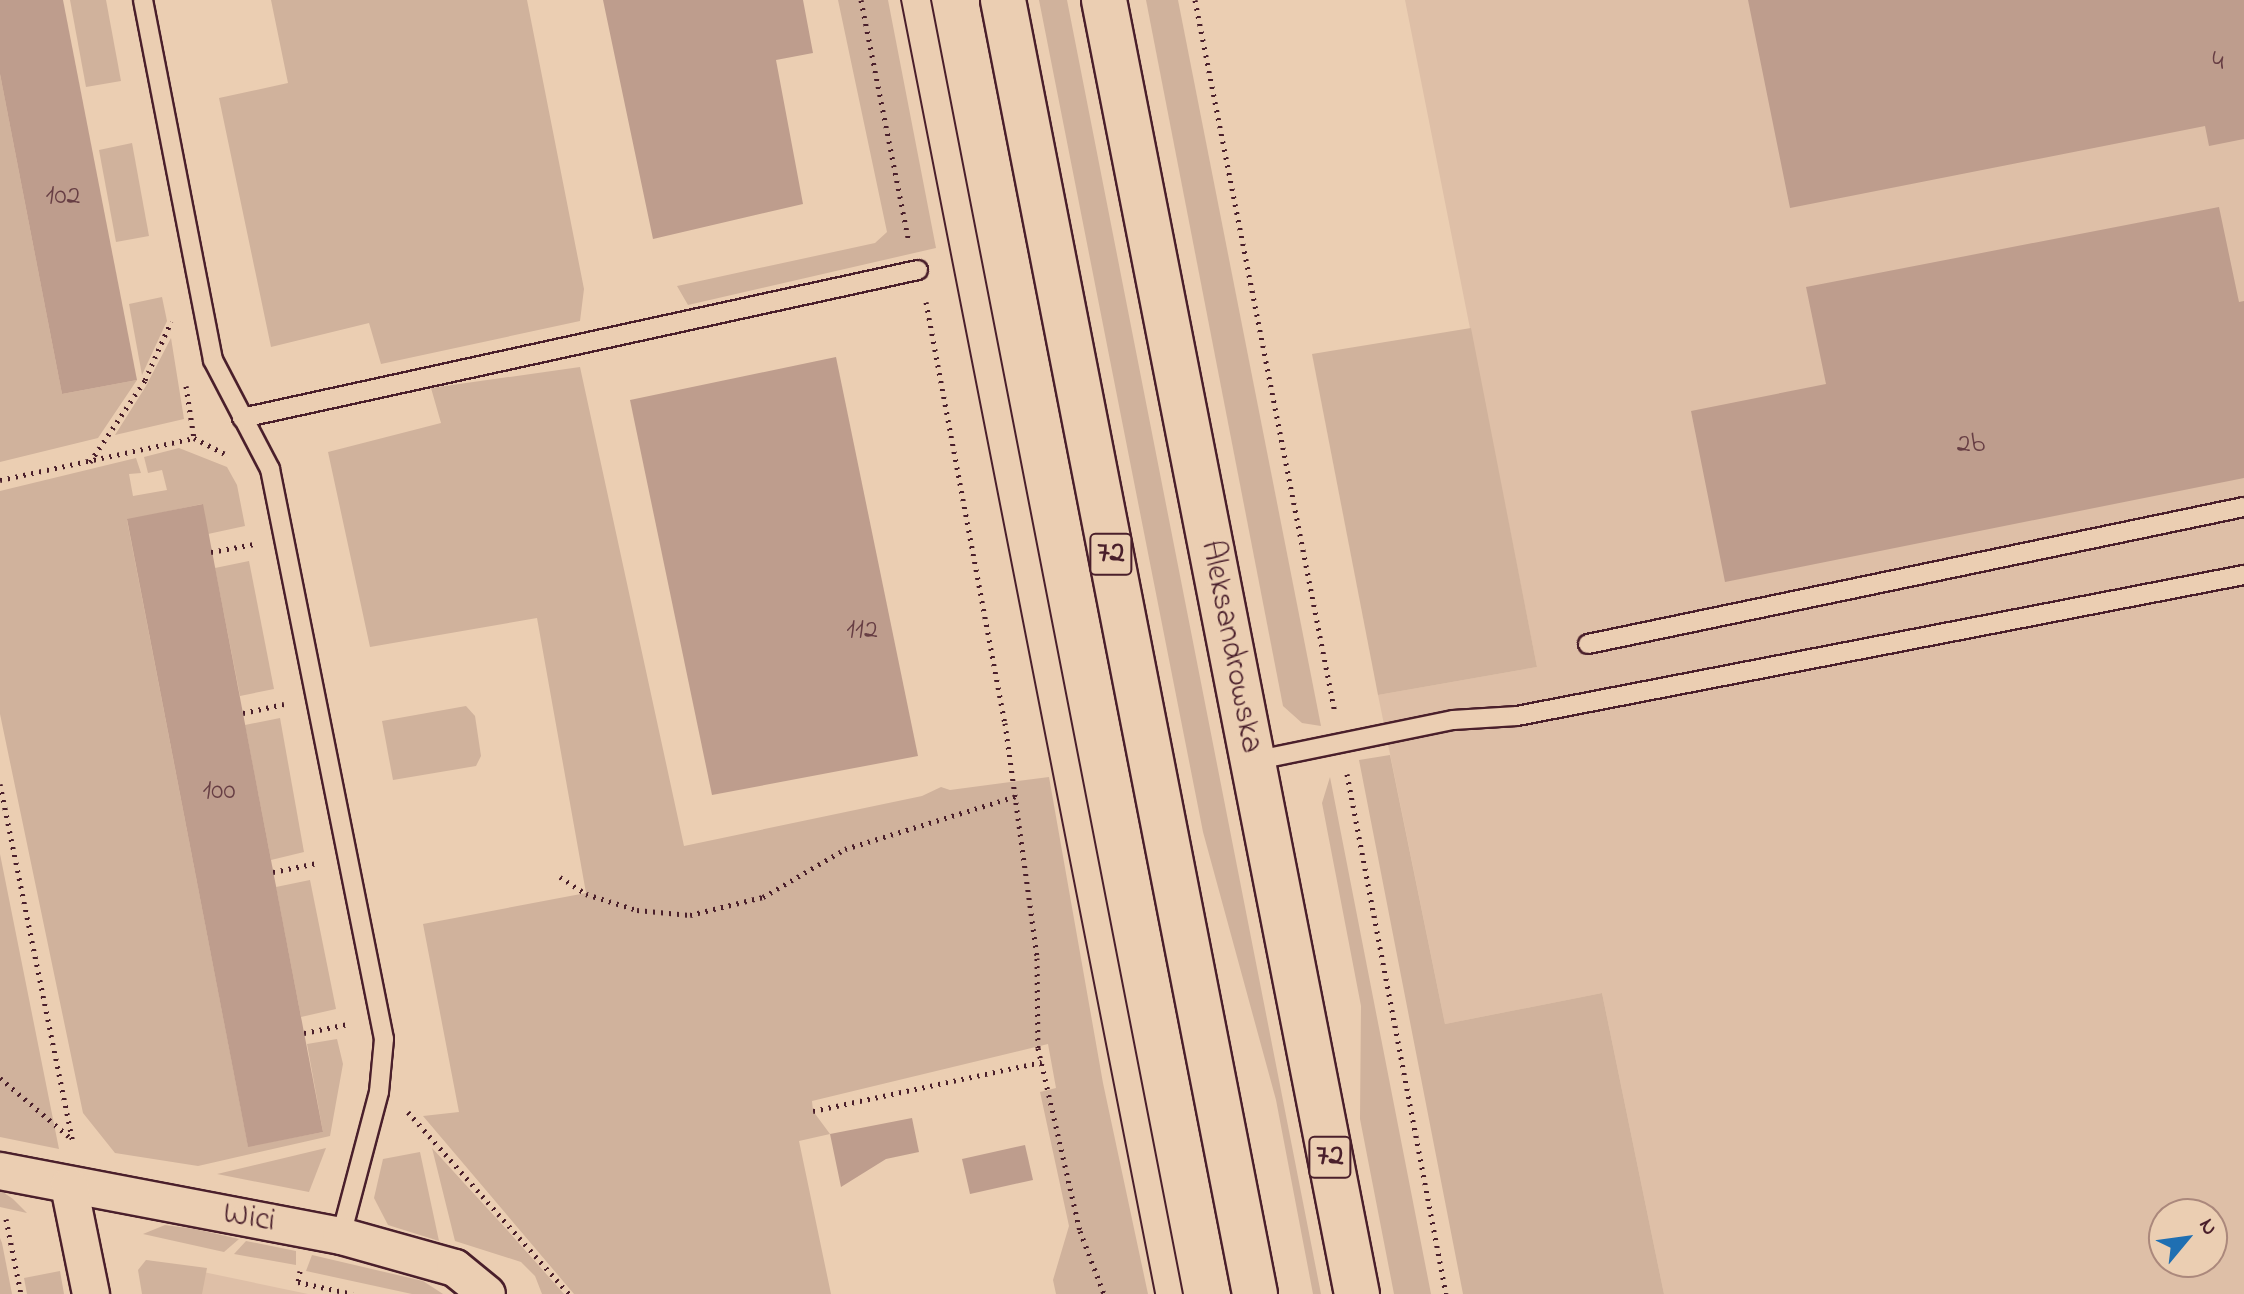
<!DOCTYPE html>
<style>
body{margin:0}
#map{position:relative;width:2244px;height:1294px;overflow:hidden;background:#ebceb2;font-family:"Indie Flower",sans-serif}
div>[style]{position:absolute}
.built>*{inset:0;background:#debfa7}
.green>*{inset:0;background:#d0b29c}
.building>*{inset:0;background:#be9d8d}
.path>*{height:5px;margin-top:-2.5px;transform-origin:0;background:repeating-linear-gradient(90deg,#4a1f2b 0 2px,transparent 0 8px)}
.roads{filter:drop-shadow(2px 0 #4a1f2b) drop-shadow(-2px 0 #4a1f2b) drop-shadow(0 2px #4a1f2b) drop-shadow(0 -2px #4a1f2b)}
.service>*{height:18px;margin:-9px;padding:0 9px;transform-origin:9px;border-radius:9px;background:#ebceb2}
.minor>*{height:36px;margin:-18px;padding:0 18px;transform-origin:18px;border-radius:18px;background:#ebceb2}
.primary>*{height:44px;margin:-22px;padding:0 22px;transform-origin:22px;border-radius:22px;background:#ebceb2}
.tram>*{height:2px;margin:-1px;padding:0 1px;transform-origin:1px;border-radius:1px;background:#4a1f2b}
span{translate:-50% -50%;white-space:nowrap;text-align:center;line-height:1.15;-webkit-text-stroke:7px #ebceb2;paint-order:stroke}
.number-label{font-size:28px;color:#673e44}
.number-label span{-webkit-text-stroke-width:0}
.shield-label span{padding:2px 6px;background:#ebceb2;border:2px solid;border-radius:6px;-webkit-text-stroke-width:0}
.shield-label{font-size:30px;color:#4a1f2b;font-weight:700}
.street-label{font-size:32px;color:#4a1f2b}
.north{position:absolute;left:2148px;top:1198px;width:80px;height:80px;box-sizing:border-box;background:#ebceb2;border:2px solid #ab887c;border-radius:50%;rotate:61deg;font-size:22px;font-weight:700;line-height:32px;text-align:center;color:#4a1f2b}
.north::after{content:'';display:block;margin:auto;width:28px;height:36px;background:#1f6fb2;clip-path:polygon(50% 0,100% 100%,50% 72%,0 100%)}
</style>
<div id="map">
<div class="built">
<i style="clip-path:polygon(evenodd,1405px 0,2244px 0,2244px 1294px,1664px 1294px,1602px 993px,1445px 1024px,1378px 695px,1537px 667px,1405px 0,2164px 1214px,2212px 1214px,2212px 1262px,2164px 1262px,2164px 1214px)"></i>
<i style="clip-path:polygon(146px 1260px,308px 1294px,143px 1294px)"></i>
</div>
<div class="green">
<i style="clip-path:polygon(70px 0,106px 0,121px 81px,86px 87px)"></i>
<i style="clip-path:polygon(271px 0,527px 0,584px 289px,580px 321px,381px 364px,369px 323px,271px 347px,219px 98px,288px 83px)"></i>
<i style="clip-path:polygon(838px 0,888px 0,936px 248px,688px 305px,677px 286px,875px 243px,887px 232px)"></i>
<i style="clip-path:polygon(1039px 0,1067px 0,1321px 1294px,1313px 1294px,1276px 1100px,1203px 832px)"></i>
<i style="clip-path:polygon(1146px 0,1178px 0,1321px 726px,1302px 723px,1283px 706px)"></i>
<i style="clip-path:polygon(0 74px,62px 394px,137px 380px,98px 438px,0 462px)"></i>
<i style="clip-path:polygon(132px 143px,149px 236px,116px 242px,99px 150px)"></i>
<i style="clip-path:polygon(162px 297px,167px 321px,142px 375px,129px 304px)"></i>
<i style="clip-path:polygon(1471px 328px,1537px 667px,1378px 695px,1312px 354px)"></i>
<i style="clip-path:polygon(171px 338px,184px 419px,115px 435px,146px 386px)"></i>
<i style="clip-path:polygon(580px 367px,684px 846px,922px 796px,941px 787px,950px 790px,1049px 777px,1103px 1083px,1148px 1294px,1056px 1294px,1053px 1280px,1069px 1226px,1040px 1092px,1056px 1088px,1048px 1044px,812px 1101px,813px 1111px,830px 1134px,799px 1141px,831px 1294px,574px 1294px,423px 1116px,459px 1112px,423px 924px,586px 893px,537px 618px,370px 647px,328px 452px,441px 423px,431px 388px)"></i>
<i style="clip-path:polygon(179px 448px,227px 467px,237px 485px,245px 526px,208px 534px,202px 504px,127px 520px,248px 1146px,323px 1132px,307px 1044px,337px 1039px,343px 1064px,330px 1136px,198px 1166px,115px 1153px,83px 1113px,0 714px,0 491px,136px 458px,141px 473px,129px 474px,133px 496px,167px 490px,162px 470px,148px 473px,144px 457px)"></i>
<i style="clip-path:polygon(249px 561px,274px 689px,240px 696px,215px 568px)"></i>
<i style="clip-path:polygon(466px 706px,475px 716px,481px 756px,476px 766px,393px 780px,382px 721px)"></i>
<i style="clip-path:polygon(280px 718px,304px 852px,271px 860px,245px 725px)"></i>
<i style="clip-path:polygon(1390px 755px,1445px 1024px,1602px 993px,1664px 1294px,1463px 1294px,1359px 760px)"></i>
<i style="clip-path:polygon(1330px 777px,1431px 1294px,1394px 1294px,1360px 1119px,1361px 1006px,1322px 803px)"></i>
<i style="clip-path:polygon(0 854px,59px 1149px,0 1137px)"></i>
<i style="clip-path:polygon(310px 880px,336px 1009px,301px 1017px,276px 887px)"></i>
<i style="clip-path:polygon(326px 1148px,309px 1192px,217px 1174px)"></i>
<i style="clip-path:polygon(432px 1148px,508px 1231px,564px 1294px,542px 1294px,535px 1276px,521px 1262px,455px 1241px)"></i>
<i style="clip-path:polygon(420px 1152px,439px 1241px,388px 1225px,374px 1198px,383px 1159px)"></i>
<i style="clip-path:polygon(0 1190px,13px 1199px,27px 1213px,0 1207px)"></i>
<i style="clip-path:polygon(165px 1225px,195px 1229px,239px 1239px,224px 1252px,143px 1234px)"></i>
<i style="clip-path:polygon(0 1238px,2px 1243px,12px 1294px,0 1294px)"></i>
<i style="clip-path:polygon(246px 1241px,296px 1251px,296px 1265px,234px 1254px)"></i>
<i style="clip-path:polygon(312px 1255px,423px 1281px,443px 1294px,412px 1294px,306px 1271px)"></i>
<i style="clip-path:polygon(146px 1260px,207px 1268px,202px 1294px,142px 1294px,138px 1270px)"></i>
<i style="clip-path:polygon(60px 1271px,64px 1294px,27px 1294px,24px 1278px)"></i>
</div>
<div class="building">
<i style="clip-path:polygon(0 0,63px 0,137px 380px,62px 394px,0 74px)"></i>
<i style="clip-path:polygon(603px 0,803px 0,813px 53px,776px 60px,803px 204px,653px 239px)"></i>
<i style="clip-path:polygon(1748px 0,2244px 0,2244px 139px,2209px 146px,2205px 126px,1790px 208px)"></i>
<i style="clip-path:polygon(2219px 207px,2239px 302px,2244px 301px,2244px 478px,1725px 582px,1691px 411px,1826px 384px,1806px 287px)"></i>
<i style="clip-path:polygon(836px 357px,918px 756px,712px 795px,630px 400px)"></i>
<i style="clip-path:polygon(203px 504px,323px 1132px,248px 1147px,127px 519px)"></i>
<i style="clip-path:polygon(912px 1118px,919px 1152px,886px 1159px,841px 1187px,830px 1134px)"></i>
<i style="clip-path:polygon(1025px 1145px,1033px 1180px,970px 1194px,962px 1159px)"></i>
</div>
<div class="path">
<i style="left:861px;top:0;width:243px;rotate:78.8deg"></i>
<i style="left:1195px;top:0;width:727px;rotate:78.89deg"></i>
<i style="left:926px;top:302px;width:428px;rotate:79.4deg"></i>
<i style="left:1005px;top:723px;width:237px;rotate:82.2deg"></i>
<i style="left:1037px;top:958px;width:90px;rotate:89.4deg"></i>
<i style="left:1038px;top:1048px;width:188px;rotate:77.1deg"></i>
<i style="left:1080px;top:1231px;width:67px;rotate:69.1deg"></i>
<i style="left:186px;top:386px;width:53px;rotate:81.3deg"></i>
<i style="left:194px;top:438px;width:34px;rotate:27deg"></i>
<i style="left:90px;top:462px;width:99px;rotate:-56.1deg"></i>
<i style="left:145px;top:380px;width:64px;rotate:-65.9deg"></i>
<i style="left:0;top:480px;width:198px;rotate:-12.2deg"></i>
<i style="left:211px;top:552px;width:44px;rotate:-10.5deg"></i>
<i style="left:243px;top:713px;width:42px;rotate:-12.4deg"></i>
<i style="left:1347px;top:774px;width:529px;rotate:79.22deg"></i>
<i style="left:0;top:784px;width:365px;rotate:78.5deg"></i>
<i style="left:273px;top:872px;width:45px;rotate:-11.6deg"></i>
<i style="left:560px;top:877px;width:31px;rotate:33deg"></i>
<i style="left:586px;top:894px;width:53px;rotate:17.4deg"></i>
<i style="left:637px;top:910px;width:53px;rotate:5.4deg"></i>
<i style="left:690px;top:915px;width:75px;rotate:-13.9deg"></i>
<i style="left:763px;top:897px;width:95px;rotate:-30.3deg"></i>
<i style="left:845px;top:849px;width:179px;rotate:-17.2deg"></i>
<i style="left:304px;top:1033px;width:45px;rotate:-11.6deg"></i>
<i style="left:0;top:1078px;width:94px;rotate:40.3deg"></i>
<i style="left:813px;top:1111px;width:234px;rotate:-12.1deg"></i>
<i style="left:408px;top:1112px;width:243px;rotate:48.5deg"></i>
<i style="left:6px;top:1219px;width:76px;rotate:78.7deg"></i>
<i style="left:300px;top:1271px;width:11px;rotate:100deg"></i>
<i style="left:298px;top:1282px;width:56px;rotate:12.3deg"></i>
</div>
<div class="roads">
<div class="service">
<i style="left:143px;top:0;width:367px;rotate:79deg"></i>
<i style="left:213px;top:360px;width:123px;rotate:62.4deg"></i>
<i style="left:270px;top:469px;width:581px;rotate:78.69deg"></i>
<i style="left:384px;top:1039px;width:53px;rotate:95.4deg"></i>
<i style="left:379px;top:1092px;width:149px;rotate:104.8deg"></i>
<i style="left:242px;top:418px;width:692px;rotate:-12.35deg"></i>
<i style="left:1588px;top:644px;width:670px;rotate:-11.8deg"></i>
<i style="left:1253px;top:761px;width:204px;rotate:-11.6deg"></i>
<i style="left:1453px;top:720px;width:64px;rotate:-3.6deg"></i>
<i style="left:1517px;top:716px;width:741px;rotate:-10.98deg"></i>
</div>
<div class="minor">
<i style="left:0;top:1171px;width:347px;rotate:10.8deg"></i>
<i style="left:341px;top:1236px;width:118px;rotate:15.7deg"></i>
<i style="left:455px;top:1268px;width:41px;rotate:39.1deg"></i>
<i style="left:69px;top:1186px;width:110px;rotate:78.5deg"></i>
</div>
<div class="primary">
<i style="left:1003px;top:0;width:1318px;rotate:78.98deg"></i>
<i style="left:1104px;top:0;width:1319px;rotate:78.94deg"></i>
</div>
</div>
<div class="tram">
<i style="left:901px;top:0;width:1319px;rotate:78.89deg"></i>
<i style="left:931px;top:0;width:1318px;rotate:78.98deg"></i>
</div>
<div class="number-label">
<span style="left:2218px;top:63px">4</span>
<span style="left:63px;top:197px">102</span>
<span style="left:1971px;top:445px">2b</span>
<span style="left:862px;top:631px">112</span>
<span style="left:219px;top:792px">100</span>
</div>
<div class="shield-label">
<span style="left:1111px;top:554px">72</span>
<span style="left:1330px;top:1157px">72</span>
</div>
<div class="street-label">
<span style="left:1230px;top:647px;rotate:79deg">Aleksandrowska</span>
<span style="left:249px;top:1219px;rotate:10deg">Wici</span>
</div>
<div class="north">N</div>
</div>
